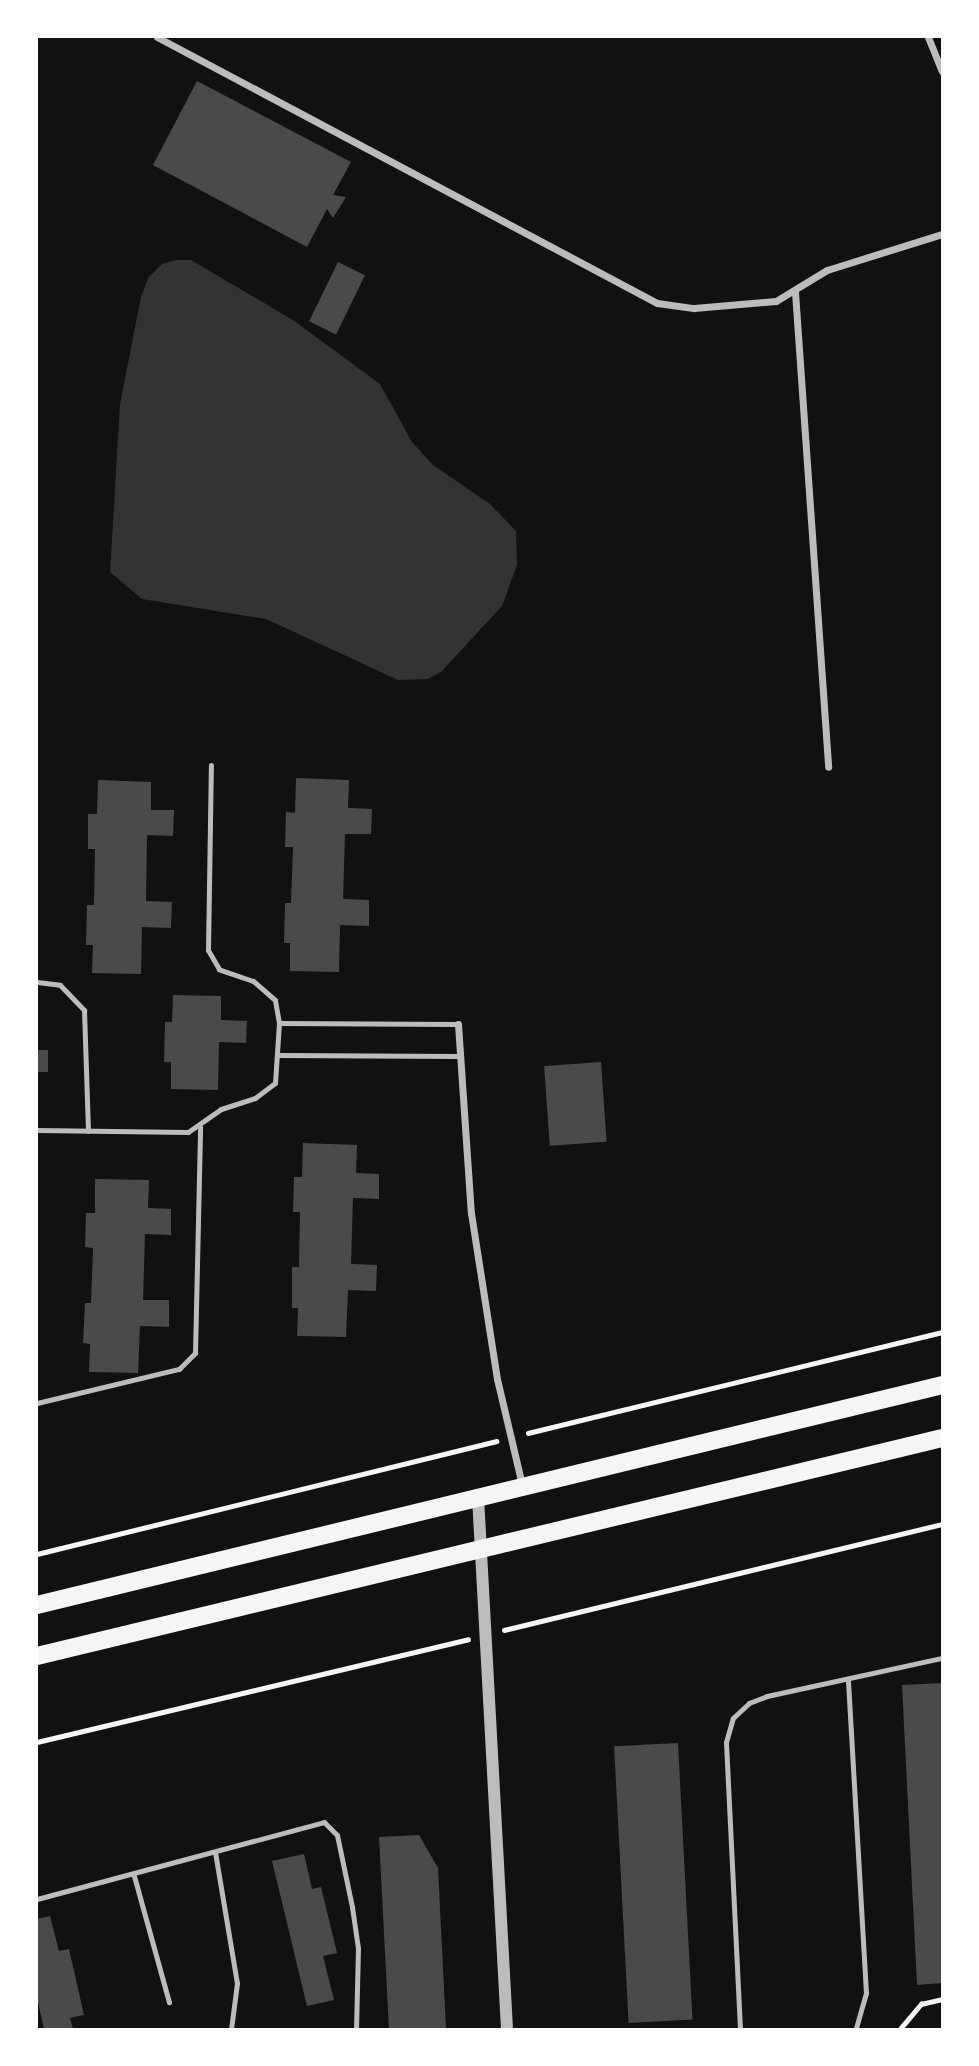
<!DOCTYPE html>
<style>
body{margin:0}
#map{position:relative;width:979px;height:2066px;overflow:hidden;background:#111;font-family:"Space Grotesk",sans-serif}
div>[style]{position:absolute}
.water>*{inset:0;background:#333}
.building>*{inset:0;background:#4a4a4a;transform-origin:0 0}
.path>*{height:4.5px;margin:-2.25px;padding:0 2.25px;transform-origin:2.25px;border-radius:2.25px;background:#f5f5f5}
.service>*{height:5px;margin:-2.5px;padding:0 2.5px;transform-origin:2.5px;border-radius:2.5px;background:#bcbcbc}
.minor>*{height:7px;margin:-3.5px;padding:0 3.5px;transform-origin:3.5px;border-radius:3.5px;background:#bcbcbc}
.tertiary>*{height:12px;margin:-6px;padding:0 6px;transform-origin:6px;border-radius:6px;background:#bcbcbc}
.primary>*{height:18px;margin:-9px;padding:0 9px;transform-origin:9px;border-radius:9px;background:#f5f5f5}
span{translate:-50% -50%;white-space:nowrap;text-align:center;line-height:1.15;-webkit-text-stroke:5px #fff;paint-order:stroke}
.frame{position:absolute;inset:0;border:38px solid #fff;pointer-events:none}
</style>
<div id="map">
<div class="water">
<i style="clip-path:polygon(176px 260px,191px 260px,293px 320px,380px 384px,412px 442px,433px 465px,490px 504px,516px 531px,517px 565px,502px 606px,442px 671px,428px 679px,398px 680px,266px 619px,142px 599px,110px 572px,120px 404px,141px 297px,148px 278px,162px 264px)"></i>
</div>
<div class="building">
<i style="clip-path:polygon(197px 81px,351px 162px,333px 195px,346px 197px,333px 218px,327px 209px,307px 247px,153px 165px)"></i>
<i style="left:338px;top:262px;width:30px;height:66px;rotate:26deg"></i>
<i style="clip-path:polygon(296px 778px,349px 780px,348px 808px,372px 809px,371px 834px,345px 834px,343px 899px,369px 900px,369px 926px,340px 925px,339px 972px,290px 971px,290px 943px,284px 943px,285px 903px,291px 903px,293px 847px,285px 847px,286px 812px,295px 813px)"></i>
<i style="clip-path:polygon(98px 780px,151px 782px,151px 810px,174px 810px,173px 836px,147px 835px,146px 901px,172px 902px,171px 928px,142px 927px,141px 974px,92px 973px,93px 945px,86px 945px,87px 905px,94px 905px,95px 849px,88px 849px,88px 814px,97px 814px)"></i>
<i style="clip-path:polygon(173px 995px,221px 996px,221px 1020px,247px 1021px,246px 1043px,219px 1042px,218px 1090px,171px 1089px,171px 1062px,164px 1062px,165px 1022px,172px 1022px)"></i>
<i style="left:37px;top:1050px;width:11px;height:22px"></i>
<i style="left:601px;top:1062px;width:80px;height:57px;rotate:86deg"></i>
<i style="clip-path:polygon(303px 1143px,357px 1145px,356px 1173px,379px 1174px,379px 1199px,353px 1198px,351px 1264px,377px 1265px,376px 1291px,348px 1290px,346px 1337px,297px 1336px,298px 1308px,292px 1308px,292px 1267px,299px 1267px,300px 1212px,293px 1212px,294px 1177px,302px 1177px)"></i>
<i style="clip-path:polygon(95px 1179px,149px 1180px,148px 1208px,171px 1209px,171px 1235px,145px 1234px,143px 1300px,169px 1300px,169px 1327px,140px 1326px,138px 1373px,89px 1372px,90px 1344px,83px 1343px,85px 1303px,91px 1303px,93px 1248px,85px 1247px,86px 1213px,95px 1213px)"></i>
<i style="clip-path:polygon(942px 1683px,942px 1983px,917px 1985px,902px 1685px)"></i>
<i style="left:678px;top:1743px;width:277px;height:64px;rotate:87deg"></i>
<i style="clip-path:polygon(419px 1835px,438px 1868px,446px 2029px,389px 2029px,379px 1837px)"></i>
<i style="clip-path:polygon(304px 1854px,312px 1889px,321px 1887px,337px 1953px,323px 1956px,334px 2000px,307px 2006px,272px 1861px)"></i>
<i style="clip-path:polygon(50px 1916px,59px 1951px,69px 1949px,84px 2015px,70px 2018px,73px 2029px,44px 2029px,37px 1998px,37px 1919px)"></i>
</div>
<div class="path">
<i style="left:528px;top:1433px;width:426px;rotate:-13.7deg"></i>
<i style="left:37px;top:1554px;width:473px;rotate:-13.8deg"></i>
<i style="left:504px;top:1630px;width:451px;rotate:-13.6deg"></i>
<i style="left:37px;top:1742px;width:443px;rotate:-13.4deg"></i>
<i style="left:900px;top:2029px;width:33px;rotate:-50deg"></i>
<i style="left:921px;top:2004px;width:22px;rotate:-13deg"></i>
</div>
<div class="service">
<i style="left:37px;top:982px;width:23px;rotate:7deg"></i>
<i style="left:60px;top:985px;width:35px;rotate:46deg"></i>
<i style="left:84px;top:1010px;width:121px;rotate:88.1deg"></i>
<i style="left:279px;top:1023px;width:179px;rotate:0.3deg"></i>
<i style="left:278px;top:1055px;width:181px;rotate:0.3deg"></i>
<i style="left:37px;top:1130px;width:151px;rotate:0.8deg"></i>
<i style="left:188px;top:1132px;width:40px;rotate:-34.9deg"></i>
<i style="left:221px;top:1109px;width:36px;rotate:-18deg"></i>
<i style="left:255px;top:1098px;width:25px;rotate:-37deg"></i>
<i style="left:275px;top:1083px;width:60px;rotate:-86.2deg"></i>
<i style="left:279px;top:1023px;width:23px;rotate:-100deg"></i>
<i style="left:275px;top:1000px;width:29px;rotate:-139deg"></i>
<i style="left:253px;top:981px;width:36px;rotate:-161deg"></i>
<i style="left:219px;top:969px;width:22px;rotate:-120deg"></i>
<i style="left:208px;top:950px;width:185px;rotate:-89.1deg"></i>
<i style="left:37px;top:1403px;width:146px;rotate:-13.5deg"></i>
<i style="left:179px;top:1369px;width:23px;rotate:-45deg"></i>
<i style="left:195px;top:1353px;width:226px;rotate:-88.7deg"></i>
<i style="left:848px;top:1681px;width:313px;rotate:86.7deg"></i>
<i style="left:866px;top:1993px;width:37px;rotate:106deg"></i>
<i style="left:215px;top:1852px;width:133px;rotate:80.5deg"></i>
<i style="left:237px;top:1983px;width:46px;rotate:97.4deg"></i>
<i style="left:134px;top:1876px;width:131px;rotate:74.5deg"></i>
<i style="left:37px;top:1899px;width:297px;rotate:-15deg"></i>
<i style="left:324px;top:1822px;width:18px;rotate:45deg"></i>
<i style="left:337px;top:1835px;width:74px;rotate:78.2deg"></i>
<i style="left:352px;top:1907px;width:41px;rotate:81.7deg"></i>
<i style="left:358px;top:1948px;width:81px;rotate:91.4deg"></i>
<i style="left:740px;top:2029px;width:287px;rotate:-92.8deg"></i>
<i style="left:726px;top:1742px;width:25px;rotate:-74deg"></i>
<i style="left:733px;top:1718px;width:22px;rotate:-43deg"></i>
<i style="left:749px;top:1703px;width:19px;rotate:-21deg"></i>
<i style="left:767px;top:1696px;width:179px;rotate:-12.3deg"></i>
</div>
<div class="minor">
<i style="left:157px;top:37px;width:566px;rotate:28.01deg"></i>
<i style="left:657px;top:303px;width:37px;rotate:8deg"></i>
<i style="left:694px;top:308px;width:82px;rotate:-4.9deg"></i>
<i style="left:776px;top:301px;width:60px;rotate:-31.3deg"></i>
<i style="left:827px;top:270px;width:121px;rotate:-17.4deg"></i>
<i style="left:928px;top:37px;width:37px;rotate:68deg"></i>
<i style="left:795px;top:292px;width:476px;rotate:86deg"></i>
<i style="left:458px;top:1024px;width:189px;rotate:86.1deg"></i>
<i style="left:471px;top:1213px;width:168px;rotate:81.1deg"></i>
<i style="left:497px;top:1379px;width:109px;rotate:76.7deg"></i>
</div>
<div class="tertiary">
<i style="left:478px;top:1497px;width:533px;rotate:86.88deg"></i>
</div>
<div class="primary">
<i style="left:37px;top:1605px;width:931px;rotate:-13.66deg"></i>
<i style="left:37px;top:1656px;width:931px;rotate:-13.54deg"></i>
</div>
<div class="frame"></div>
</div>
